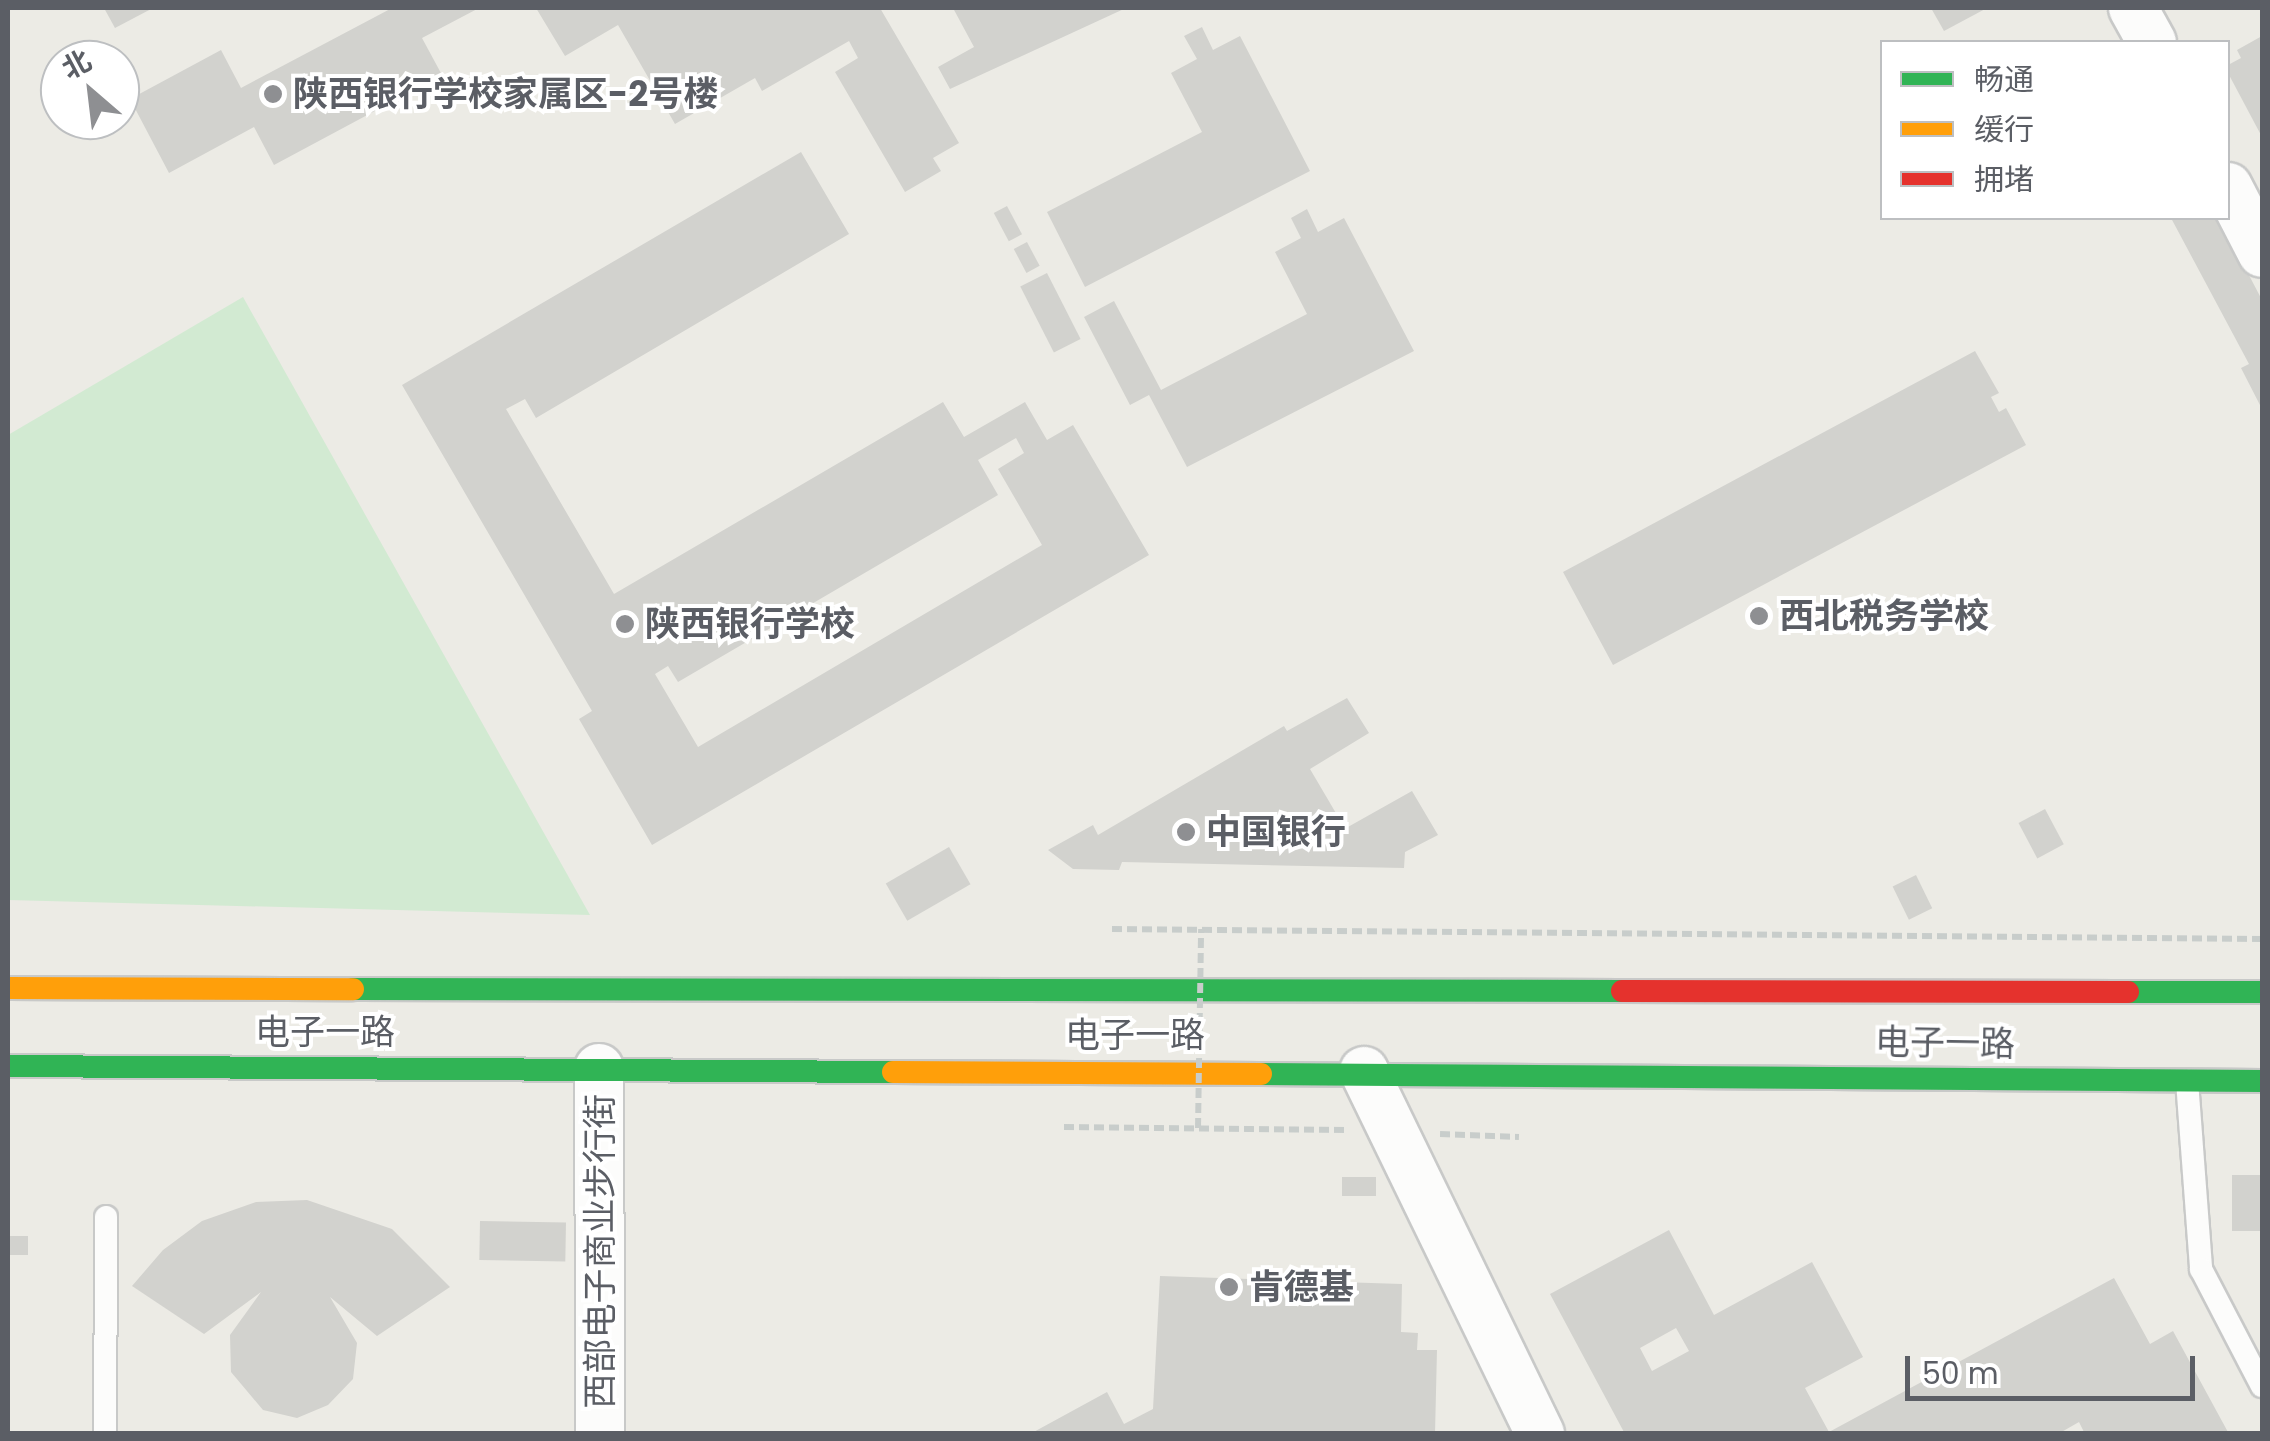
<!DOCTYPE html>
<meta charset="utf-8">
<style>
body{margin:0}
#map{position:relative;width:2270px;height:1441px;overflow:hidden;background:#ecebe5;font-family:Poppins,"Noto Sans SC",sans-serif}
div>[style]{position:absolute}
.green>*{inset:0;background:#d2ead2}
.building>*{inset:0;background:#d2d2ce;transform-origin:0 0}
.path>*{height:6px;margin-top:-3px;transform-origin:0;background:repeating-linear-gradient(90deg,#c8cdcb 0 10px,transparent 0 15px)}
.roads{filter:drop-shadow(2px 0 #c8c9c8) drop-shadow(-2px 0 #c8c9c8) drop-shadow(0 2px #c8c9c8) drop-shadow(0 -2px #c8c9c8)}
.lane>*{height:22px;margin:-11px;padding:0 11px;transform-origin:11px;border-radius:11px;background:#fcfcfb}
.street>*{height:48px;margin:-24px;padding:0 24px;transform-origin:24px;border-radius:24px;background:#fcfcfb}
.fast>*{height:22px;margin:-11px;padding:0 11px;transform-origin:11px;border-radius:11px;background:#30b455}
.slow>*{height:22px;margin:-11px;padding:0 11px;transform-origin:11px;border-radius:11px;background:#ff9f0a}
.jam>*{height:22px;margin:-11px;padding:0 11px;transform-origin:11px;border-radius:11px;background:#e5322d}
.path-bridge>*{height:6px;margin-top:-3px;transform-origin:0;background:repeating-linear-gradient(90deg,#c8cdcb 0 10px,transparent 0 15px)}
.dots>*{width:28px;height:28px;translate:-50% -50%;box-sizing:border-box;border:5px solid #fff;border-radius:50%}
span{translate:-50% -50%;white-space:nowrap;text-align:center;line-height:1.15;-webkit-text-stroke:8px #fff;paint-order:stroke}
.poi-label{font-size:35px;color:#5b5e65;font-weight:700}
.left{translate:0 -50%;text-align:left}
.street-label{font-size:35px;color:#5b5e65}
.frame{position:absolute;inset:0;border:10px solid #5b5e65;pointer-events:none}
.legend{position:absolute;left:1880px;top:40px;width:350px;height:180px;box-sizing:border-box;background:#fff;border:2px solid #bdbfc1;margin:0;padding:12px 18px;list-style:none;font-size:30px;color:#5b5e65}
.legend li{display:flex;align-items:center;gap:20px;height:50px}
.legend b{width:50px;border:2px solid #bdbfc1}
.north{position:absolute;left:40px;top:40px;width:100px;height:100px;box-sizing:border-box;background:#fff;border:2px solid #bdbfc1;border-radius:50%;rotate:332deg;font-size:28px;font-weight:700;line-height:40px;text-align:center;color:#5b5e65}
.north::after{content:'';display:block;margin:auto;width:35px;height:45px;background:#8e8f92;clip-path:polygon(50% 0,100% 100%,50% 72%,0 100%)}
.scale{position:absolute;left:1905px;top:1356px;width:290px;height:45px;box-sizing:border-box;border:5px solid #5b5e65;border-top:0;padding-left:12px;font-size:30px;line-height:35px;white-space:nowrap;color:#5b5e65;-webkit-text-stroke:8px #fff;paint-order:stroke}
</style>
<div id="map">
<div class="green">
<i style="clip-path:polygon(243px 297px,590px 915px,8px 900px,8px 435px)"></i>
</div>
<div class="building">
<i style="clip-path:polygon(104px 8px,153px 8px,115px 28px)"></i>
<i style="clip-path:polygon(392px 8px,479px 8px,422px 38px,442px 75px,274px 165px,254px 127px,169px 173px,130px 99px,221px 50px,241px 88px)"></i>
<i style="clip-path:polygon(536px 8px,880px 8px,959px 143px,933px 158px,941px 171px,905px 192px,835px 72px,858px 58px,849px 41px,762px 91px,755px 78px,675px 124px,618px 25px,565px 56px)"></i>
<i style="clip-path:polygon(953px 8px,1126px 8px,950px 89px,938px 67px,974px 47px)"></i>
<i style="clip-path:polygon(1931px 8px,1987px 8px,1944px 31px)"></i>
<i style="clip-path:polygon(1202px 27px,1213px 50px,1240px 36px,1310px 171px,1085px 287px,1047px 212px,1202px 132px,1171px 73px,1197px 59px,1184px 36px)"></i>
<i style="clip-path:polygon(2262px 36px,2262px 137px,2228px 73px,2228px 65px,2241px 58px,2237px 50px)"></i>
<i style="clip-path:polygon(evenodd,801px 152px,849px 234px,536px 418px,525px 399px,506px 409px,614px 594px,943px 402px,964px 437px,1025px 402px,1047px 440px,1073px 425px,1149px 555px,652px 845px,579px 719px,592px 711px,402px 385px,801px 152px,1016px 438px,1024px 453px,998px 469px,1042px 545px,698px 747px,655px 674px,668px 666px,678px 682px,998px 495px,978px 460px,1016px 438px)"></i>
<i style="left:1007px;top:206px;width:32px;height:15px;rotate:62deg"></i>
<i style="clip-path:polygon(1307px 209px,1318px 232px,1344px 218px,1414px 351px,1187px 467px,1149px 395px,1130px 405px,1084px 317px,1114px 301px,1161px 390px,1307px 314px,1275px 252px,1301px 238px,1291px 218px)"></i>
<i style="clip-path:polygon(2171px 218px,2219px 218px,2262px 300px,2262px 409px,2241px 368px,2249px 364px)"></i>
<i style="left:1027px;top:242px;width:27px;height:15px;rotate:62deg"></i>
<i style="left:1047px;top:273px;width:74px;height:30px;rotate:63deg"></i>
<i style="clip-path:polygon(1975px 351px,1999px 393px,1991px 397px,1999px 412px,2006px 408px,2026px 445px,1613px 665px,1563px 572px)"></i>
<i style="clip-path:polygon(1347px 698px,1369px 733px,1310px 769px,1340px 820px,1339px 832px,1412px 791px,1438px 835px,1405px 852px,1404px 868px,1122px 862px,1119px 870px,1073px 869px,1048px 850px,1093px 825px,1098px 835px,1284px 726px,1287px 731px)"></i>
<i style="left:2045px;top:809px;width:40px;height:30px;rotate:62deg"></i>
<i style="left:949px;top:847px;width:43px;height:73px;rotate:60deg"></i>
<i style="left:1916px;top:875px;width:37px;height:26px;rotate:64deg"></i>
<i style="left:2232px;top:1175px;width:30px;height:56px"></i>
<i style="left:1342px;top:1177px;width:34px;height:19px"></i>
<i style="clip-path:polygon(307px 1200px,392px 1229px,450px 1287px,377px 1336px,330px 1297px,357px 1343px,353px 1379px,328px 1405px,297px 1418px,263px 1410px,231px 1372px,230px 1335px,261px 1292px,204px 1334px,132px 1286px,163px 1250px,202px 1221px,256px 1202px)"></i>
<i style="left:480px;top:1221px;width:86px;height:39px;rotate:1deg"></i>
<i style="clip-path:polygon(evenodd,1669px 1230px,1714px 1315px,1812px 1262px,1863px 1357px,1805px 1388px,1829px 1432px,2114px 1278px,2150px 1344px,2173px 1331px,2229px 1434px,2085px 1434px,2079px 1422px,2058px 1434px,1625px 1434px,1550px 1294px,1669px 1230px,1676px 1328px,1689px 1351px,1652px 1371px,1640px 1348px,1676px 1328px)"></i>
<i style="left:8px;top:1236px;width:20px;height:19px"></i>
<i style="clip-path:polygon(1160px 1276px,1402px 1284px,1401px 1332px,1418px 1333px,1417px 1350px,1437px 1350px,1435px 1434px,1030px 1434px,1107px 1392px,1124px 1424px,1153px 1409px)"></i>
</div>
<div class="path">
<i style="left:1112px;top:929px;width:1150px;rotate:0.5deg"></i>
<i style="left:1064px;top:1127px;width:284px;rotate:0.6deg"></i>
<i style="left:1440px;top:1134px;width:79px;rotate:2.2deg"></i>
</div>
<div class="roads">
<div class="lane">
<i style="left:2187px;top:1081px;width:189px;rotate:85.7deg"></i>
<i style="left:2201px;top:1269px;width:132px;rotate:62.5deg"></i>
<i style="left:105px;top:1434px;width:217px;rotate:-89.7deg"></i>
</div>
<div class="street">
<i style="left:2133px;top:8px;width:39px;rotate:61deg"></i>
<i style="left:2228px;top:187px;width:74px;rotate:62.7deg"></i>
<i style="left:599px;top:1068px;width:366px;rotate:89.8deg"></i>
<i style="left:1364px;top:1071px;width:403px;rotate:64.1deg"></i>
</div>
<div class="fast">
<i style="left:353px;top:989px;width:1269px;rotate:0.09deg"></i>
<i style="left:2128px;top:992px;width:134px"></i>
<i style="left:8px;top:1066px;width:885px;rotate:0.39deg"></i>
<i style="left:1261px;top:1074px;width:1001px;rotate:0.4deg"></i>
</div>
<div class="slow">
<i style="left:8px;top:988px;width:345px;rotate:0.2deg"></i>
<i style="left:893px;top:1072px;width:368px;rotate:0.3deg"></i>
</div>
<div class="jam">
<i style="left:1622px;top:991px;width:506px;rotate:0.11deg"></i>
</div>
</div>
<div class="path-bridge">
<i style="left:1198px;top:1128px;width:199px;rotate:-89.1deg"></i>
</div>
<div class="dots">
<i style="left:273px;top:94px;background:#8e8f92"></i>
<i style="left:1759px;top:616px;background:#8e8f92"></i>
<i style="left:625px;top:624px;background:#8e8f92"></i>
<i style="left:1186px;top:832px;background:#8e8f92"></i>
<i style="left:1229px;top:1287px;background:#8e8f92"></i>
</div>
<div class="poi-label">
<span class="left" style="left:293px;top:94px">陕西银行学校家属区-2号楼</span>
<span class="left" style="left:1779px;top:616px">西北税务学校</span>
<span class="left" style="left:645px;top:624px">陕西银行学校</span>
<span class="left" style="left:1206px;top:832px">中国银行</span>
<span class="left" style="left:1249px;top:1287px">肯德基</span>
</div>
<div class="street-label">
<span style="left:325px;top:1032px">电子一路</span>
<span style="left:1135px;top:1035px">电子一路</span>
<span style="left:1945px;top:1043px;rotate:1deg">电子一路</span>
<span style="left:600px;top:1251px;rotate:-90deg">西部电子商业步行街</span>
</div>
<div class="frame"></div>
<ul class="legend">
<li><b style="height:12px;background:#30b455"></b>畅通</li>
<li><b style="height:12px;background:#ff9f0a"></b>缓行</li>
<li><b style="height:12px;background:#e5322d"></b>拥堵</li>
</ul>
<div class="north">北</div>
<div class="scale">50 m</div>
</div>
